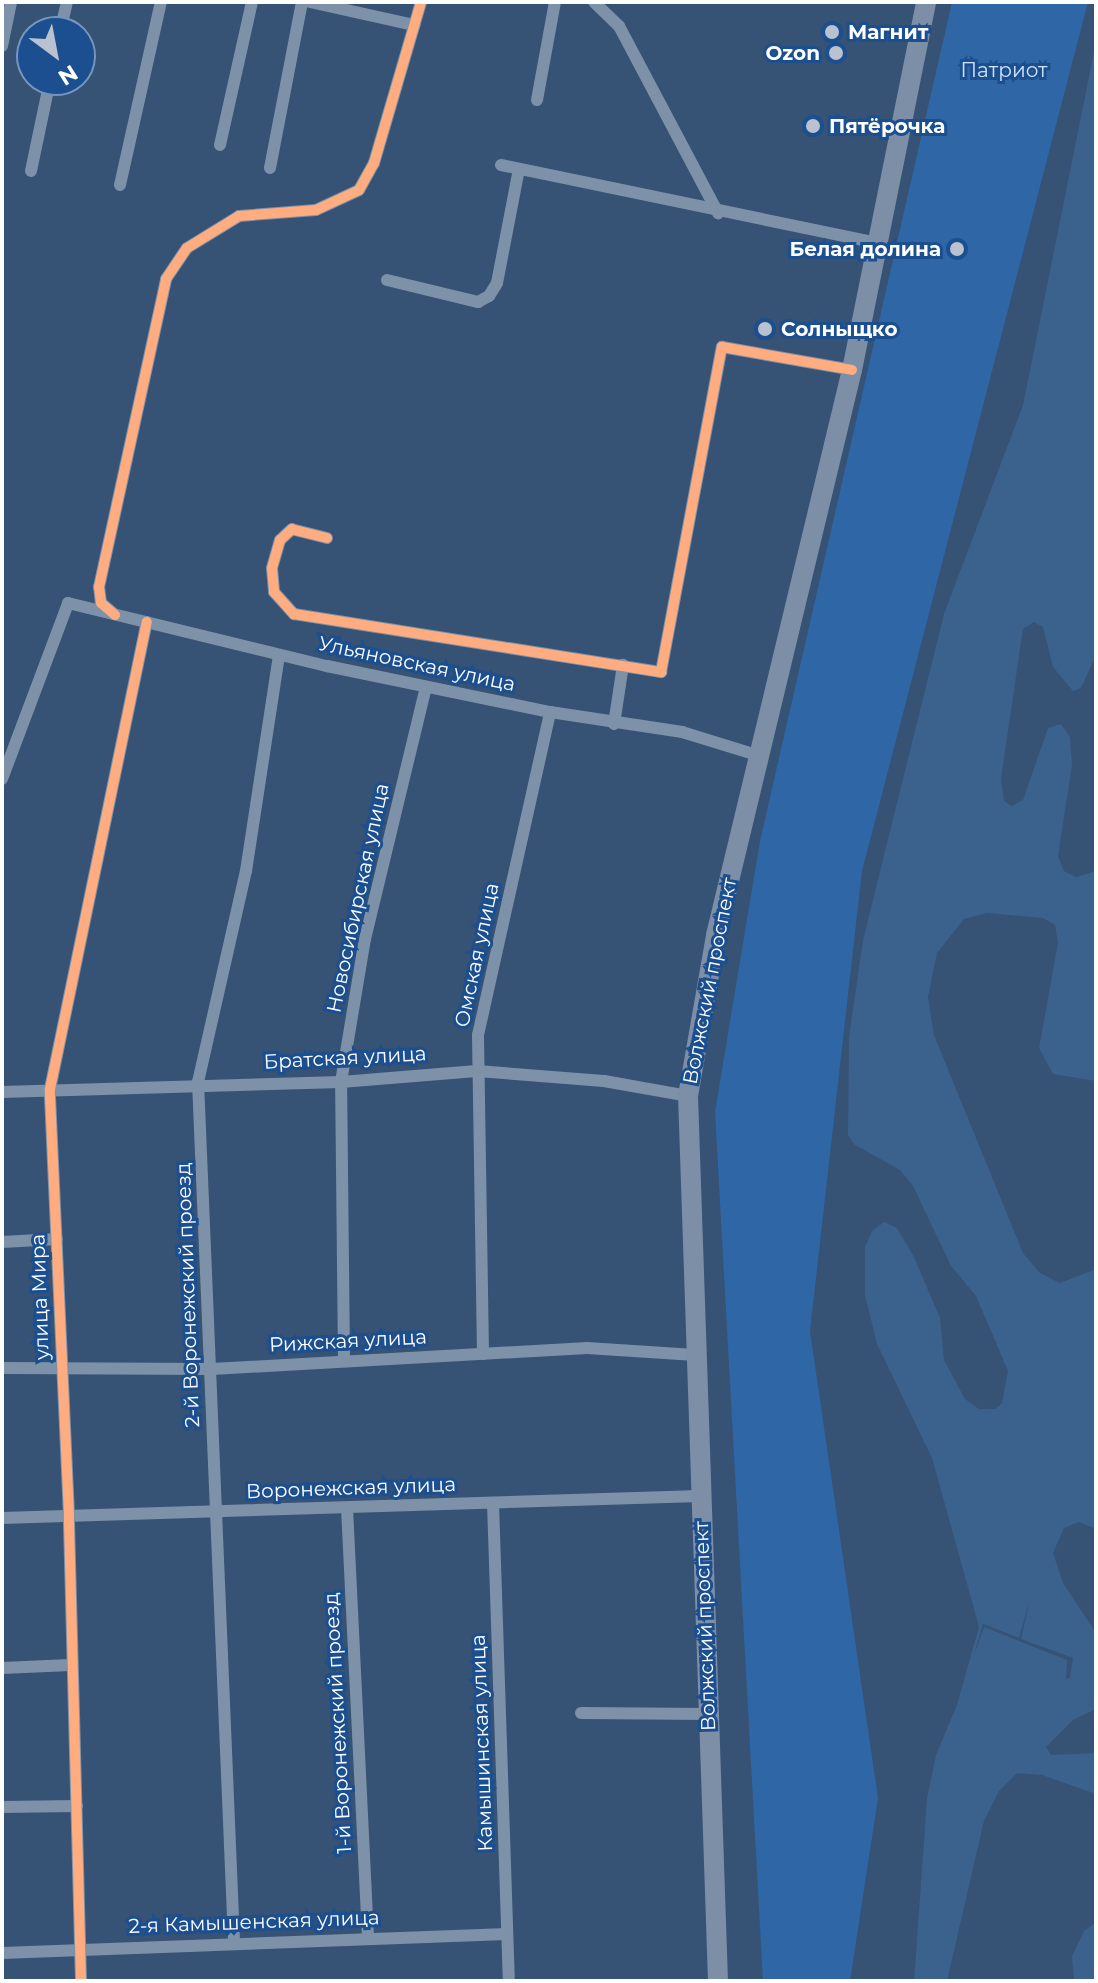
<!DOCTYPE html>
<meta charset="utf-8">
<style>
body{margin:0}
#map{position:relative;width:1098px;height:1983px;overflow:hidden;background:#365274;font-family:Montserrat,sans-serif}
div>[style]{position:absolute}
.green>*{inset:0;background:#2f66a5}
.water>*{inset:0;background:#3b618d}
.pier>*{inset:0;background:#365274}
.street>*{height:12px;margin:-6px;padding:0 6px;transform-origin:6px;border-radius:6px;background:#7d92a8}
.primary>*{height:20px;margin:-10px;padding:0 10px;transform-origin:10px;border-radius:10px;background:#7d8ea7}
.cycleway>*{height:10px;margin:-5px;padding:0 5px;transform-origin:5px;border-radius:5px;background:#ffac80}
.dots>*{width:22px;height:22px;translate:-50% -50%;box-sizing:border-box;border:4px solid #1b4f8f;border-radius:50%}
span{translate:-50% -50%;white-space:nowrap;text-align:center;line-height:1.15;-webkit-text-stroke:6px #1b4f8f;paint-order:stroke}
.poi-label{font-size:20px;color:#fff;font-weight:700}
.left{translate:0 -50%;text-align:left}
.right{translate:-100% -50%;text-align:right}
.park-label{font-size:20px;color:#cfe3fa}
.street-label{font-size:20px;color:#fff}
.frame{position:absolute;inset:0;border:4px solid #fff;pointer-events:none}
.north{position:absolute;left:16px;top:16px;width:80px;height:80px;box-sizing:border-box;background:#1b4f8f;border:2px solid #7695bc;border-radius:50%;rotate:148deg;font-size:22px;font-weight:700;line-height:32px;text-align:center;color:#fff}
.north::after{content:'';display:block;margin:auto;width:28px;height:36px;background:#b9c2ce;clip-path:polygon(50% 0,100% 100%,50% 72%,0 100%)}
</style>
<div id="map">
<div class="green">
<i style="clip-path:polygon(952px 2px,1088px 2px,862px 871px,810px 1331px,878px 1798px,850px 1981px,763px 1981px,715px 1112px,760px 841px)"></i>
</div>
<div class="water">
<i style="clip-path:polygon(1096px 42px,1096px 655px,1081px 688px,1073px 691px,1053px 667px,1043px 627px,1034px 622px,1023px 629px,1001px 779px,1004px 801px,1012px 806px,1023px 800px,1048px 728px,1061px 724px,1070px 737px,1072px 765px,1058px 856px,1064px 871px,1076px 877px,1096px 871px,1096px 1081px,1053px 1074px,1039px 1048px,1058px 943px,1055px 925px,1043px 918px,987px 913px,964px 919px,937px 953px,928px 997px,934px 1035px,1023px 1253px,1040px 1273px,1060px 1283px,1096px 1269px,1096px 1529px,1079px 1522px,1064px 1528px,1053px 1553px,1063px 1583px,1096px 1633px,1096px 1709px,1073px 1720px,1046px 1747px,1051px 1755px,1096px 1753px,1096px 1794px,1042px 1775px,1017px 1773px,999px 1791px,984px 1821px,947px 1981px,914px 1981px,927px 1798px,936px 1755px,957px 1705px,979px 1627px,932px 1458px,877px 1344px,865px 1295px,865px 1247px,872px 1231px,884px 1222px,897px 1228px,914px 1257px,940px 1318px,944px 1360px,965px 1399px,979px 1409px,995px 1409px,1002px 1403px,1008px 1371px,976px 1296px,951px 1266px,913px 1186px,900px 1170px,855px 1145px,848px 1135px,849px 1037px,863px 940px,944px 614px,1023px 405px)"></i>
<i style="clip-path:polygon(1096px 1922px,1096px 1981px,1074px 1981px,1072px 1956px,1084px 1931px)"></i>
</div>
<div class="pier">
<i style="clip-path:polygon(1030px 1599px,1021px 1639px,1073px 1658px,1070px 1678px,1066px 1679px,1067px 1660px,984px 1627px,973px 1658px,983px 1624px,1019px 1638px)"></i>
</div>
<div class="street">
<i style="left:310px;top:2px;width:107px;rotate:12.5deg"></i>
<i style="left:594px;top:2px;width:35px;rotate:44deg"></i>
<i style="left:619px;top:26px;width:212px;rotate:62.1deg"></i>
<i style="left:60px;top:32px;width:31px;rotate:-77deg"></i>
<i style="left:2px;top:46px;width:45px;rotate:-78.4deg"></i>
<i style="left:537px;top:100px;width:100px;rotate:-79.6deg"></i>
<i style="left:220px;top:145px;width:147px;rotate:-77.4deg"></i>
<i style="left:501px;top:165px;width:384px;rotate:11.7deg"></i>
<i style="left:270px;top:168px;width:169px;rotate:-79.1deg"></i>
<i style="left:31px;top:171px;width:93px;rotate:-78.2deg"></i>
<i style="left:120px;top:185px;width:188px;rotate:-77.4deg"></i>
<i style="left:387px;top:280px;width:94px;rotate:13.6deg"></i>
<i style="left:478px;top:302px;width:13px;rotate:-29deg"></i>
<i style="left:489px;top:296px;width:15px;rotate:-58deg"></i>
<i style="left:497px;top:283px;width:116px;rotate:-79.1deg"></i>
<i style="left:327px;top:538px;width:36px;rotate:-166deg"></i>
<i style="left:292px;top:529px;width:16px;rotate:137deg"></i>
<i style="left:280px;top:540px;width:29px;rotate:106deg"></i>
<i style="left:272px;top:568px;width:24px;rotate:85deg"></i>
<i style="left:274px;top:592px;width:30px;rotate:48deg"></i>
<i style="left:294px;top:614px;width:372px;rotate:9deg"></i>
<i style="left:661px;top:672px;width:331px;rotate:-79.4deg"></i>
<i style="left:722px;top:347px;width:132px;rotate:10deg"></i>
<i style="left:113px;top:613px;width:16px;rotate:-140deg"></i>
<i style="left:101px;top:603px;width:16px;rotate:-97deg"></i>
<i style="left:99px;top:587px;width:315px;rotate:-77.7deg"></i>
<i style="left:166px;top:279px;width:37px;rotate:-56deg"></i>
<i style="left:187px;top:248px;width:61px;rotate:-31.6deg"></i>
<i style="left:239px;top:216px;width:77px;rotate:-4.5deg"></i>
<i style="left:316px;top:210px;width:47px;rotate:-24.9deg"></i>
<i style="left:359px;top:190px;width:31px;rotate:-61deg"></i>
<i style="left:374px;top:163px;width:168px;rotate:-73.7deg"></i>
<i style="left:614px;top:724px;width:60px;rotate:-81.3deg"></i>
<i style="left:2px;top:779px;width:188px;rotate:-69.4deg"></i>
<i style="left:68px;top:603px;width:267px;rotate:13.7deg"></i>
<i style="left:327px;top:666px;width:228px;rotate:11.7deg"></i>
<i style="left:550px;top:712px;width:134px;rotate:8.6deg"></i>
<i style="left:682px;top:732px;width:82px;rotate:17.1deg"></i>
<i style="left:2px;top:1092px;width:339px;rotate:-1.7deg"></i>
<i style="left:341px;top:1082px;width:136px;rotate:-4.6deg"></i>
<i style="left:477px;top:1071px;width:127px;rotate:4.5deg"></i>
<i style="left:604px;top:1081px;width:85px;rotate:10.1deg"></i>
<i style="left:2px;top:1242px;width:55px;rotate:-3.1deg"></i>
<i style="left:483px;top:1354px;width:319px;rotate:-90.9deg"></i>
<i style="left:478px;top:1035px;width:331px;rotate:-77.4deg"></i>
<i style="left:344px;top:1360px;width:278px;rotate:-90.6deg"></i>
<i style="left:341px;top:1082px;width:145px;rotate:-80.5deg"></i>
<i style="left:365px;top:939px;width:259px;rotate:-76.4deg"></i>
<i style="left:2px;top:1368px;width:210px;rotate:0.3deg"></i>
<i style="left:212px;top:1369px;width:376px;rotate:-3.2deg"></i>
<i style="left:587px;top:1348px;width:108px;rotate:3.7deg"></i>
<i style="left:493px;top:1503px;width:478px;rotate:88.1deg"></i>
<i style="left:347px;top:1508px;width:430px;rotate:87.2deg"></i>
<i style="left:2px;top:1518px;width:698px;rotate:-1.81deg"></i>
<i style="left:2px;top:1668px;width:68px;rotate:-2.5deg"></i>
<i style="left:581px;top:1713px;width:127px;rotate:0.5deg"></i>
<i style="left:2px;top:1807px;width:75px;rotate:-0.8deg"></i>
<i style="left:234px;top:1941px;width:860px;rotate:-92.4deg"></i>
<i style="left:198px;top:1082px;width:216px;rotate:-77.2deg"></i>
<i style="left:246px;top:871px;width:218px;rotate:-81.3deg"></i>
<i style="left:2px;top:1953px;width:505px;rotate:-2.15deg"></i>
<i style="left:81px;top:1981px;width:466px;rotate:-91.5deg"></i>
<i style="left:69px;top:1515px;width:426px;rotate:-92.6deg"></i>
<i style="left:50px;top:1089px;width:477px;rotate:-78.3deg"></i>
</div>
<div class="primary">
<i style="left:718px;top:1981px;width:886px;rotate:-91.94deg"></i>
<i style="left:688px;top:1096px;width:163px;rotate:-80.1deg"></i>
<i style="left:716px;top:935px;width:581px;rotate:-76.47deg"></i>
<i style="left:852px;top:370px;width:375px;rotate:-78.6deg"></i>
</div>
<div class="cycleway">
<i style="left:327px;top:538px;width:36px;rotate:-166deg"></i>
<i style="left:292px;top:529px;width:16px;rotate:137deg"></i>
<i style="left:280px;top:540px;width:29px;rotate:106deg"></i>
<i style="left:272px;top:568px;width:24px;rotate:85deg"></i>
<i style="left:274px;top:592px;width:30px;rotate:48deg"></i>
<i style="left:294px;top:614px;width:372px;rotate:9deg"></i>
<i style="left:661px;top:672px;width:331px;rotate:-79.4deg"></i>
<i style="left:722px;top:347px;width:132px;rotate:10deg"></i>
<i style="left:115px;top:615px;width:18px;rotate:-139deg"></i>
<i style="left:101px;top:603px;width:16px;rotate:-97deg"></i>
<i style="left:99px;top:587px;width:315px;rotate:-77.7deg"></i>
<i style="left:166px;top:279px;width:37px;rotate:-56deg"></i>
<i style="left:187px;top:248px;width:61px;rotate:-31.6deg"></i>
<i style="left:239px;top:216px;width:77px;rotate:-4.5deg"></i>
<i style="left:316px;top:210px;width:47px;rotate:-24.9deg"></i>
<i style="left:359px;top:190px;width:31px;rotate:-61deg"></i>
<i style="left:374px;top:163px;width:168px;rotate:-73.7deg"></i>
<i style="left:81px;top:1981px;width:466px;rotate:-91.5deg"></i>
<i style="left:69px;top:1515px;width:426px;rotate:-92.6deg"></i>
<i style="left:50px;top:1089px;width:477px;rotate:-78.3deg"></i>
</div>
<div class="dots">
<i style="left:832px;top:32px;background:#b9c2ce"></i>
<i style="left:836px;top:53px;background:#b9c2ce"></i>
<i style="left:813px;top:126px;background:#b9c2ce"></i>
<i style="left:957px;top:249px;background:#b9c2ce"></i>
<i style="left:765px;top:329px;background:#b9c2ce"></i>
</div>
<div class="poi-label">
<span class="left" style="left:848px;top:32px">Магнит</span>
<span class="right" style="left:820px;top:53px">Ozon</span>
<span class="left" style="left:829px;top:126px">Пятёрочка</span>
<span class="right" style="left:941px;top:249px">Белая долина</span>
<span class="left" style="left:781px;top:329px">Солныщко</span>
</div>
<div class="park-label">
<span style="left:1004px;top:70px">Патриот</span>
</div>
<div class="street-label">
<span style="left:417px;top:664px;rotate:12deg">Ульяновская улица</span>
<span style="left:358px;top:898px;rotate:-78deg">Новосибирская улица</span>
<span style="left:477px;top:955px;rotate:-78deg">Омская улица</span>
<span style="left:710px;top:981px;rotate:-79deg">Волжский проспект</span>
<span style="left:345px;top:1058px;rotate:-3deg">Братская улица</span>
<span style="left:188px;top:1295px;rotate:-92deg">2-й Воронежский проезд</span>
<span style="left:40px;top:1297px;rotate:-92deg">улица Мира</span>
<span style="left:348px;top:1341px;rotate:-3deg">Рижская улица</span>
<span style="left:351px;top:1488px;rotate:-2deg">Воронежская улица</span>
<span style="left:705px;top:1626px;rotate:-92deg">Волжский проспект</span>
<span style="left:338px;top:1723px;rotate:-93deg">1-й Воронежский проезд</span>
<span style="left:482px;top:1743px;rotate:-92deg">Камышинская улица</span>
<span style="left:254px;top:1922px;rotate:-2deg">2-я Камышенская улица</span>
</div>
<div class="frame"></div>
<div class="north">N</div>
</div>
